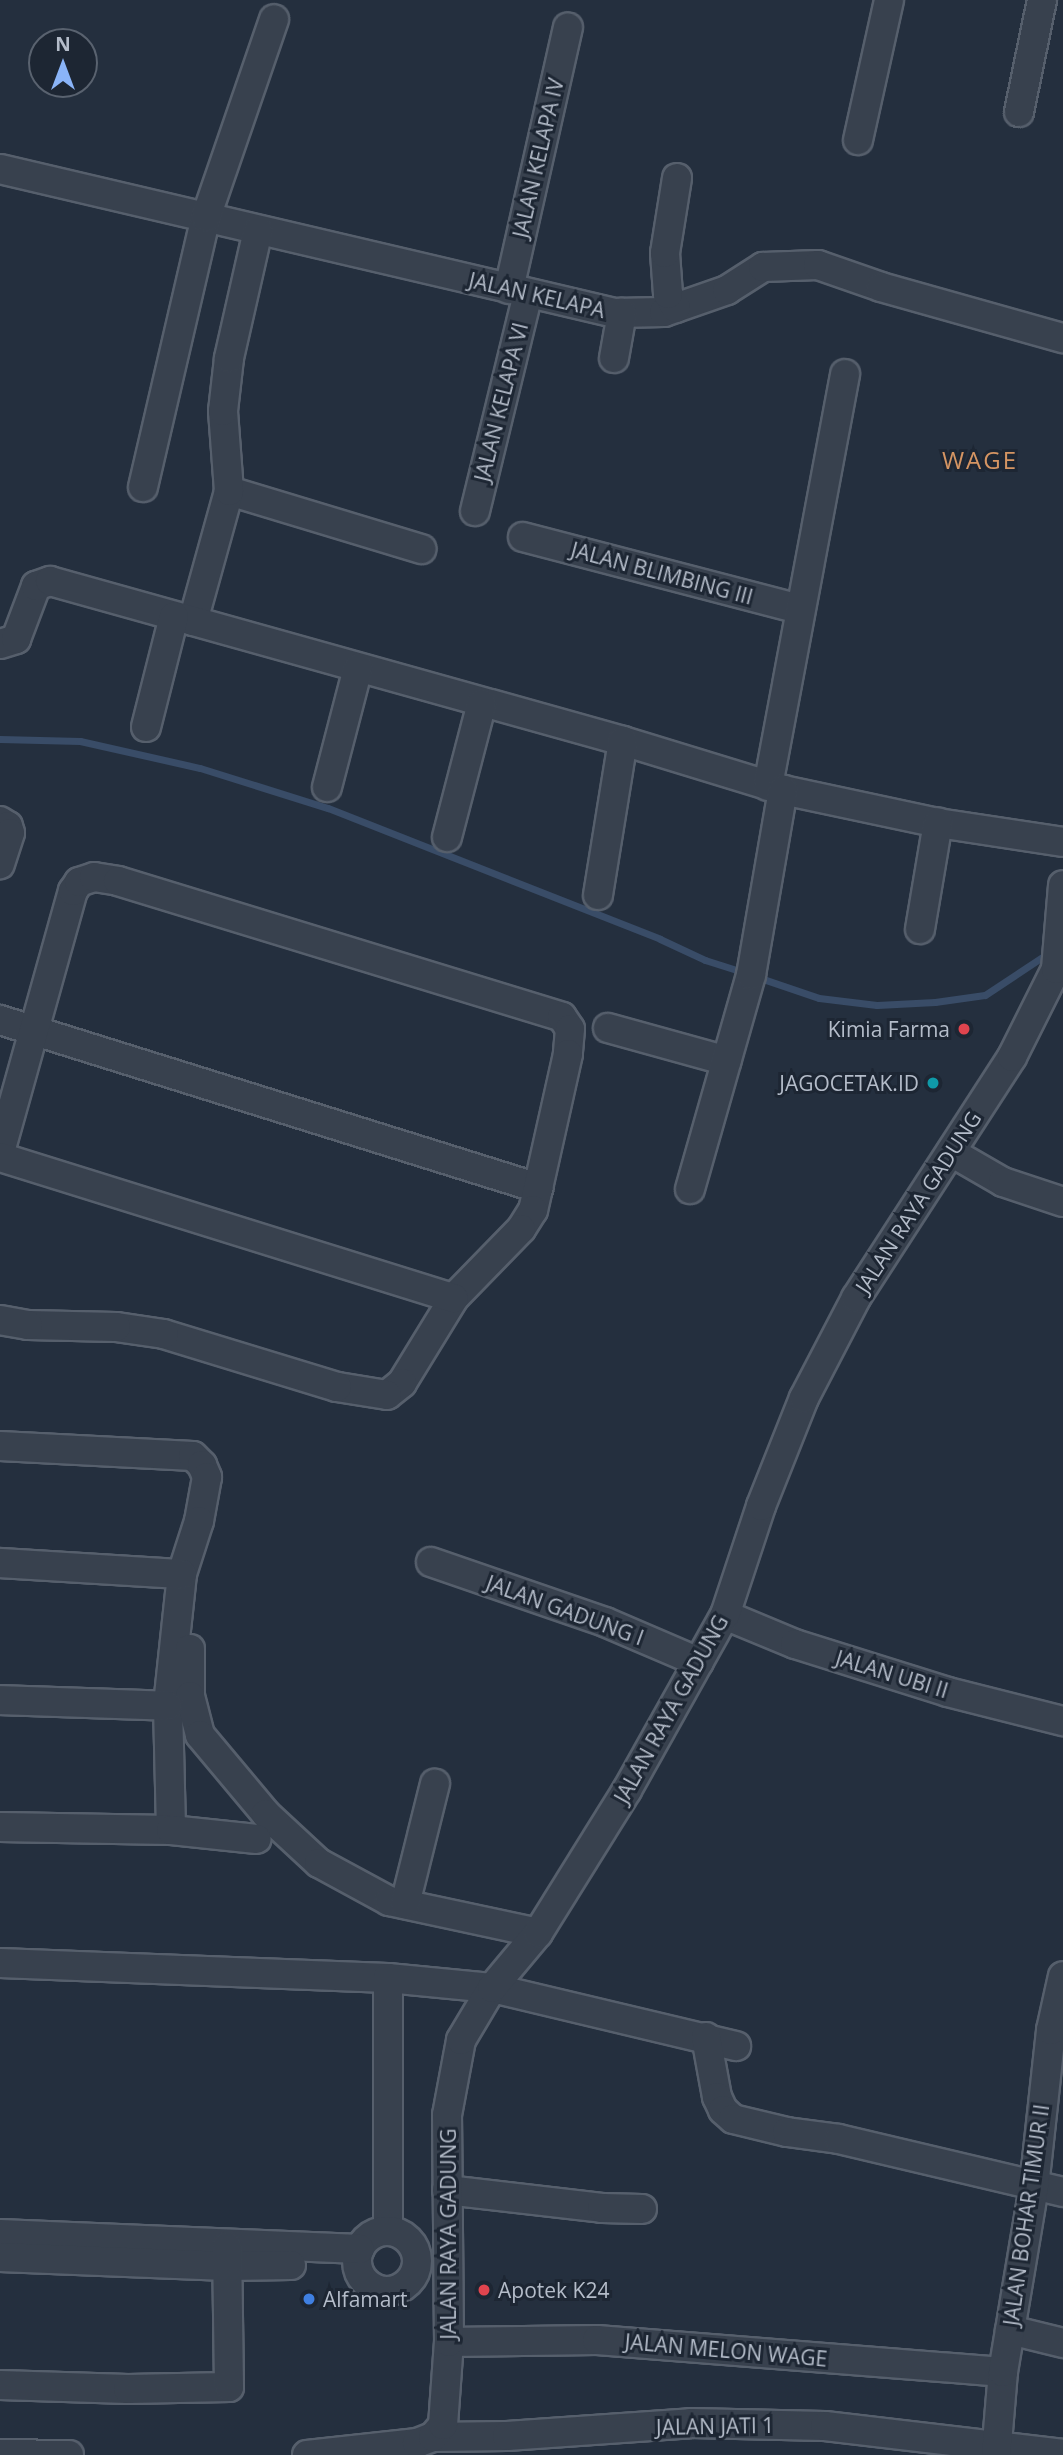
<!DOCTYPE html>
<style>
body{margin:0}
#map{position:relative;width:1063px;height:2455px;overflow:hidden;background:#242f3e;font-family:"Open Sans",sans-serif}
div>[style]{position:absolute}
.stream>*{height:7px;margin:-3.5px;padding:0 3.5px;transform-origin:3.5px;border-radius:3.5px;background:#394c67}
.roads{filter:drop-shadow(2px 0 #565f6c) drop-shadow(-2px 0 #565f6c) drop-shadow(0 2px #565f6c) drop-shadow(0 -2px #565f6c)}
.minor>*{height:28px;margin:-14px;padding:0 14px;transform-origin:14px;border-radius:14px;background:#38414e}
.minor>.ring{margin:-14px;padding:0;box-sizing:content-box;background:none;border:28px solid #38414e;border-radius:50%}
.dots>*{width:19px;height:19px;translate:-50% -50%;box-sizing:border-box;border:4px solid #1d2633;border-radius:50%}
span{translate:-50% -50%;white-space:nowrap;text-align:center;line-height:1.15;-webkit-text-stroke:6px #1d2633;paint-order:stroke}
.street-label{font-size:21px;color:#b4bcc9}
.poi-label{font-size:21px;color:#b4bcc9}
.right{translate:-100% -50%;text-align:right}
.left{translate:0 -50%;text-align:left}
.quarter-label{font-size:24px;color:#d59563;letter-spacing:2px}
.north{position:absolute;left:28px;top:28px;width:70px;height:70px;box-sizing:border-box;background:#1d2633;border:2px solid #59626f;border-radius:50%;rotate:0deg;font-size:19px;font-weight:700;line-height:28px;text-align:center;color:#b4bcc9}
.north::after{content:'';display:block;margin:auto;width:24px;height:32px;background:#8ab4f8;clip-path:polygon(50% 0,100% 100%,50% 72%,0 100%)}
</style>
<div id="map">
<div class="stream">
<i style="left:0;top:739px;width:80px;rotate:1.4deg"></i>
<i style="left:80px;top:741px;width:123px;rotate:12.7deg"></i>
<i style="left:200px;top:768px;width:134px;rotate:17.4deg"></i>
<i style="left:328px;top:808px;width:357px;rotate:21.5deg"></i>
<i style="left:660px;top:939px;width:50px;rotate:25deg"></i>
<i style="left:705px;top:960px;width:43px;rotate:17.6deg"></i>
<i style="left:757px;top:977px;width:65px;rotate:18.7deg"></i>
<i style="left:819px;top:998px;width:58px;rotate:6.9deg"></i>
<i style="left:877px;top:1005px;width:58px;rotate:-3deg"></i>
<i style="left:935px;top:1002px;width:50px;rotate:-8deg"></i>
<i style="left:985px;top:995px;width:78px;rotate:-33.5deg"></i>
</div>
<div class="roads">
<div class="minor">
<i style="left:1019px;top:112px;width:114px;rotate:-78.4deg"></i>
<i style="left:858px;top:140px;width:143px;rotate:-77.5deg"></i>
<i style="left:0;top:169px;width:632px;rotate:13.18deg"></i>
<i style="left:615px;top:313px;width:49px;rotate:-1.2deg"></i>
<i style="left:664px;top:312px;width:67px;rotate:-19.2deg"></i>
<i style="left:727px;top:290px;width:43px;rotate:-32.6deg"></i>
<i style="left:763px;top:267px;width:55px;rotate:-2.1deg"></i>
<i style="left:818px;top:265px;width:67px;rotate:19.2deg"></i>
<i style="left:881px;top:287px;width:189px;rotate:15.7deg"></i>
<i style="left:509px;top:289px;width:268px;rotate:-77.3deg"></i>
<i style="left:676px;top:308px;width:16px;rotate:-120deg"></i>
<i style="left:668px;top:294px;width:41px;rotate:-94.2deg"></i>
<i style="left:665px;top:253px;width:76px;rotate:-80.9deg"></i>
<i style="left:614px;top:358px;width:46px;rotate:-79.9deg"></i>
<i style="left:143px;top:487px;width:277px;rotate:-76.9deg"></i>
<i style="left:206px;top:217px;width:209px;rotate:-71deg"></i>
<i style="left:229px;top:491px;width:201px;rotate:16.8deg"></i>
<i style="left:475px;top:511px;width:224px;rotate:-76.3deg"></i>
<i style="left:523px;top:537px;width:286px;rotate:14.6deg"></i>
<i style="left:193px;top:621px;width:135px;rotate:-74.5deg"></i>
<i style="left:229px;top:491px;width:80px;rotate:-94.3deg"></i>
<i style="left:223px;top:411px;width:53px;rotate:-83.5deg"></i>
<i style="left:229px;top:358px;width:131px;rotate:-77.2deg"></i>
<i style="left:0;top:644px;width:17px;rotate:-17deg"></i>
<i style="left:16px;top:639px;width:57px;rotate:-69.3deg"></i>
<i style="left:36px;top:586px;width:15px;rotate:-20deg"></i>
<i style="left:50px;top:581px;width:595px;rotate:15.6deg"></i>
<i style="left:623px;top:741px;width:167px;rotate:17deg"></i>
<i style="left:783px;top:790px;width:158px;rotate:12deg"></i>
<i style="left:938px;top:823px;width:126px;rotate:8.6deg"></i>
<i style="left:146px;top:727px;width:114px;rotate:-75.8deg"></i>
<i style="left:768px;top:786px;width:419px;rotate:-79.4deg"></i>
<i style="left:327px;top:787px;width:123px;rotate:-75.4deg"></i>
<i style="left:0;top:821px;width:9px;rotate:32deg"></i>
<i style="left:8px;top:826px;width:7px;rotate:74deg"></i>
<i style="left:10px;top:833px;width:33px;rotate:108deg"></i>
<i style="left:447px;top:837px;width:138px;rotate:-75.4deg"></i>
<i style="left:598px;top:895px;width:156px;rotate:-80.8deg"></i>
<i style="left:920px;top:929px;width:108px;rotate:-80.4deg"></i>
<i style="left:0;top:1020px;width:564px;rotate:17.34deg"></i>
<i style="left:608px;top:1028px;width:123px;rotate:15.5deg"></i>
<i style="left:0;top:1152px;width:271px;rotate:-74.4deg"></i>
<i style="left:73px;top:891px;width:11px;rotate:-56deg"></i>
<i style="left:79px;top:882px;width:16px;rotate:-18deg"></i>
<i style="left:94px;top:877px;width:24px;rotate:9deg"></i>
<i style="left:118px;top:881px;width:464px;rotate:17deg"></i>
<i style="left:562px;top:1017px;width:14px;rotate:56deg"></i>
<i style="left:570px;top:1029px;width:25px;rotate:95deg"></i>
<i style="left:568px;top:1054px;width:160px;rotate:102.6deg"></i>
<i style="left:533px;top:1210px;width:22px;rotate:122deg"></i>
<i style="left:521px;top:1229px;width:96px;rotate:134.2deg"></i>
<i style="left:454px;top:1298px;width:100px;rotate:121.5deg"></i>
<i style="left:402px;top:1383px;width:19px;rotate:141deg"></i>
<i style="left:387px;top:1395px;width:51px;rotate:-170.9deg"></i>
<i style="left:337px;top:1387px;width:181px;rotate:-163deg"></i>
<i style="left:164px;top:1334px;width:49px;rotate:-171.7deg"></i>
<i style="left:116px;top:1327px;width:88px;rotate:-178.7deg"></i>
<i style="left:28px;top:1325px;width:28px;rotate:-170deg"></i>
<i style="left:951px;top:1152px;width:60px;rotate:30deg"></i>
<i style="left:1003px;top:1182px;width:63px;rotate:18.4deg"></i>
<i style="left:0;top:1157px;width:475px;rotate:17.3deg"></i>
<i style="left:690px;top:1189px;width:223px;rotate:-74.1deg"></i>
<i style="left:751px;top:975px;width:188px;rotate:-80.2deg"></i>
<i style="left:0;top:1446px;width:193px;rotate:3deg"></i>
<i style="left:193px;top:1456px;width:13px;rotate:45deg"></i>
<i style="left:202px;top:1465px;width:13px;rotate:67deg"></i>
<i style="left:207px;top:1477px;width:45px;rotate:100.3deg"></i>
<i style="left:199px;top:1521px;width:56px;rotate:107.8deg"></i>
<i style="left:182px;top:1574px;width:133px;rotate:96.1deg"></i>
<i style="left:168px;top:1706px;width:124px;rotate:88.6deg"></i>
<i style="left:431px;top:1562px;width:184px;rotate:19deg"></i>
<i style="left:605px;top:1622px;width:102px;rotate:23.1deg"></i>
<i style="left:0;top:1563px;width:182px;rotate:3.5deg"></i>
<i style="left:725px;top:1615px;width:76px;rotate:22.5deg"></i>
<i style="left:795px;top:1644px;width:160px;rotate:17.4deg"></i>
<i style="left:948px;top:1692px;width:119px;rotate:14.2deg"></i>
<i style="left:190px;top:1649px;width:47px;rotate:90deg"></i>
<i style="left:190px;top:1696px;width:40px;rotate:75.6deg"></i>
<i style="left:200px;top:1735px;width:103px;rotate:50.1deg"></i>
<i style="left:266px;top:1814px;width:72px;rotate:42.8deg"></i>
<i style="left:319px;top:1863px;width:80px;rotate:28.5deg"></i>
<i style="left:389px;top:1901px;width:152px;rotate:12.1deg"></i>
<i style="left:0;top:1700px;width:168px;rotate:2deg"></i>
<i style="left:0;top:1827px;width:171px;rotate:1deg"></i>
<i style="left:171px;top:1830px;width:86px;rotate:6deg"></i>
<i style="left:405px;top:1904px;width:124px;rotate:-76deg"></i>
<i style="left:0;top:1963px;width:388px;rotate:2.2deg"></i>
<i style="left:388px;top:1978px;width:104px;rotate:5.5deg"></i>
<i style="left:492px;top:1988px;width:251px;rotate:13.4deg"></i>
<i style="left:388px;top:1978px;width:253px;rotate:90deg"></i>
<i style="left:706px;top:2037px;width:61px;rotate:79.6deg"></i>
<i style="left:717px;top:2097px;width:14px;rotate:65deg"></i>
<i style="left:723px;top:2110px;width:13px;rotate:42deg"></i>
<i style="left:733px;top:2119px;width:56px;rotate:13.5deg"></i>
<i style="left:787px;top:2132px;width:52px;rotate:7.7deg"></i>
<i style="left:839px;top:2139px;width:230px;rotate:13.3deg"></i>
<i style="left:447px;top:2190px;width:156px;rotate:6.6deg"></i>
<i style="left:602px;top:2208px;width:40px;rotate:1.4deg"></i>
<i class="ring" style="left:357px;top:2231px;width:32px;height:32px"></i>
<i style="left:0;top:2234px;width:360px;rotate:2.4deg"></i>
<i style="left:0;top:2257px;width:227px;rotate:2.3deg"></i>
<i style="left:227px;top:2266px;width:64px;rotate:-0.9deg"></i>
<i style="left:1010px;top:2330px;width:55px;rotate:13.8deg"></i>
<i style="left:449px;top:2342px;width:148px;rotate:-0.8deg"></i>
<i style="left:597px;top:2340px;width:407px;rotate:4.5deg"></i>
<i style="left:0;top:2385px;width:128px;rotate:1.8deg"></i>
<i style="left:128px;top:2389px;width:101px;rotate:-1.1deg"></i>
<i style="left:229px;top:2387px;width:141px;rotate:-90.8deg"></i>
<i style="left:433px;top:2437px;width:74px;rotate:-0.8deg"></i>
<i style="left:507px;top:2436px;width:184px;rotate:-4deg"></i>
<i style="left:691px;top:2423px;width:134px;rotate:1.3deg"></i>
<i style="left:825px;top:2426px;width:240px;rotate:6.7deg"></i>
<i style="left:0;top:2454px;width:69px;rotate:0.8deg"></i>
<i style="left:307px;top:2455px;width:111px;rotate:-6.2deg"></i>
<i style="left:417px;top:2443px;width:17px;rotate:-21deg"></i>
<i style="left:433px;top:2437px;width:16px;rotate:-50deg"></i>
<i style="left:443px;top:2425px;width:83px;rotate:-85.9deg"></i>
<i style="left:449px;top:2342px;width:227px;rotate:-90.5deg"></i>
<i style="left:447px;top:2115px;width:76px;rotate:-79.4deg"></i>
<i style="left:461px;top:2040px;width:61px;rotate:-59.2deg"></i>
<i style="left:492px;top:1988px;width:72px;rotate:-50.1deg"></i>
<i style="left:538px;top:1933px;width:168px;rotate:-58.1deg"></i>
<i style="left:627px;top:1790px;width:201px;rotate:-60.8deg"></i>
<i style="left:725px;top:1615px;width:115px;rotate:-71.7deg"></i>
<i style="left:761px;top:1506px;width:116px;rotate:-68.3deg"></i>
<i style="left:804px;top:1398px;width:113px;rotate:-62.5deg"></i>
<i style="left:856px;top:1298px;width:287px;rotate:-57.1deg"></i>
<i style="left:1012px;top:1057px;width:98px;rotate:-63.4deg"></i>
<i style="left:1056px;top:969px;width:84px;rotate:-85.2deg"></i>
<i style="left:996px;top:2455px;width:83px;rotate:-85.2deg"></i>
<i style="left:1003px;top:2372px;width:188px;rotate:-80.5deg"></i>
<i style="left:1034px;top:2187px;width:158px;rotate:-83.8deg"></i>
<i style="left:1051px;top:2030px;width:55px;rotate:-77.5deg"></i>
</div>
</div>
<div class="dots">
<i style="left:964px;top:1029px;background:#e0444e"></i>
<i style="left:933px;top:1083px;background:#0f9aa8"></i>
<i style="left:484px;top:2290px;background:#e0444e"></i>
<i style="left:309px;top:2299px;background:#3f7fe0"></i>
</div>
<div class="street-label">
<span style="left:538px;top:158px;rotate:-77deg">JALAN KELAPA IV</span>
<span style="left:537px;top:295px;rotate:13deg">JALAN KELAPA</span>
<span style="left:501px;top:402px;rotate:-76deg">JALAN KELAPA VI</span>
<span style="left:662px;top:573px;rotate:15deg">JALAN BLIMBING III</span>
<span style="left:918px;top:1202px;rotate:-57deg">JALAN RAYA GADUNG</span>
<span style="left:565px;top:1610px;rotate:20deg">JALAN GADUNG I</span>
<span style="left:892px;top:1674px;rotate:17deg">JALAN UBI II</span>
<span style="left:671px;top:1709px;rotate:-61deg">JALAN RAYA GADUNG</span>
<span style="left:1026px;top:2215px;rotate:-82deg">JALAN BOHAR TIMUR II</span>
<span style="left:448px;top:2234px;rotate:-90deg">JALAN RAYA GADUNG</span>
<span style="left:726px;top:2350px;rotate:5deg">JALAN MELON WAGE</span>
<span style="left:715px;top:2426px;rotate:-1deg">JALAN JATI 1</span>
</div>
<div class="poi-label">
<span class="right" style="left:950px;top:1029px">Kimia Farma</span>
<span class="right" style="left:919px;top:1083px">JAGOCETAK.ID</span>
<span class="left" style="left:498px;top:2290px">Apotek K24</span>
<span class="left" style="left:323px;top:2299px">Alfamart</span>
</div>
<div class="quarter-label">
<span style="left:980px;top:460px">WAGE</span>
</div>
<div class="north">N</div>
</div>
